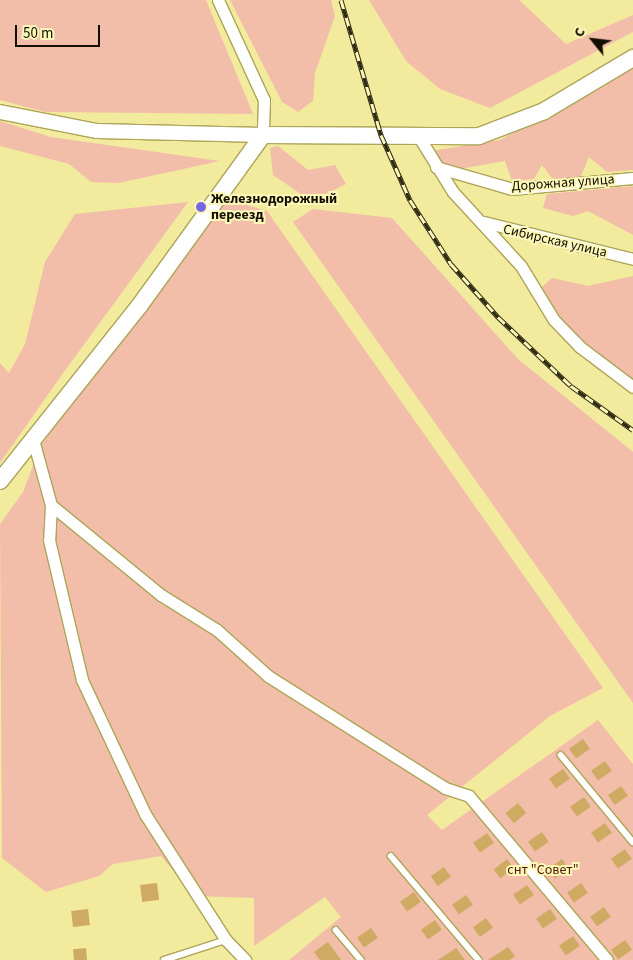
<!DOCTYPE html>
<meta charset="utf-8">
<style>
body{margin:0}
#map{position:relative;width:633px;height:960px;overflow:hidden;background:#f2ea9c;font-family:"Source Sans 3",sans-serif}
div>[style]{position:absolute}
.green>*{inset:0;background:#f2bea9}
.building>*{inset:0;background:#ceaa63;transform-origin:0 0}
.roads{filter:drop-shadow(1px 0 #ada558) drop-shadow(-1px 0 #ada558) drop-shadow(0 1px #ada558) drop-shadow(0 -1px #ada558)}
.service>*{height:5.5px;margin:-2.75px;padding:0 2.75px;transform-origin:2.75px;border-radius:2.75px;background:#fff}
.minor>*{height:11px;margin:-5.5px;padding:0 5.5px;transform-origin:5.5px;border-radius:5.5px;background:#fff}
.tertiary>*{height:14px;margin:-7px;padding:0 7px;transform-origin:7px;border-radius:7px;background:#fff}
.secondary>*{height:16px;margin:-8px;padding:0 8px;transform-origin:8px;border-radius:8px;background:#fff}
.rail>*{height:5px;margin-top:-2.5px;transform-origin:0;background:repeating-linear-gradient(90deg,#fdf7b9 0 9px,#2d2913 0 18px);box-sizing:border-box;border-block:1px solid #2d2913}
.dots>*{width:14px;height:14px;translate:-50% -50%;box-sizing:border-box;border:2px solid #fdf7b9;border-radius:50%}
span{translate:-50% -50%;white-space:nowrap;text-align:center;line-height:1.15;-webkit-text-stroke:4px #fdf7b9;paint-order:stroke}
.street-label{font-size:14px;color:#120f00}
.poi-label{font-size:14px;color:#120f00;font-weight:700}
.left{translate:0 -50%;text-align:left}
.park-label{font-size:14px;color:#521900}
.north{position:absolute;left:568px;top:15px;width:50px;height:50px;-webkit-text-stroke:4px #fdf7b9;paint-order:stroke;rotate:299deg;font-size:14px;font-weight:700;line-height:20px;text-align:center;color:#120f00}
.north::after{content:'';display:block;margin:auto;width:18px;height:22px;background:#120f00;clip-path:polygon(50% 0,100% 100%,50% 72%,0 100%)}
.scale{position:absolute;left:15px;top:25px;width:85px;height:22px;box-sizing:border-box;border:2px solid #120f00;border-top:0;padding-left:6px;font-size:15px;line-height:18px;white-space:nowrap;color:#120f00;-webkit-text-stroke:4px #fdf7b9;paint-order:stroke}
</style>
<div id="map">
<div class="green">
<i style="clip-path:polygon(0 0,206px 0,253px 114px,45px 112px,0 100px)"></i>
<i style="clip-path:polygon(230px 0,331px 0,335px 16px,315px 73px,313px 101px,298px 112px,282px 102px)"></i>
<i style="clip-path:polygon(369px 0,519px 0,566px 44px,633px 15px,633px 32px,490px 108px,440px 89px,406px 61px)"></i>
<i style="clip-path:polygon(633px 67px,633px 170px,607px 172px,589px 157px,578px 183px,552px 178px,542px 165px,534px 179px,512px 181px,505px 161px,448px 171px,431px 151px,500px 140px)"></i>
<i style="clip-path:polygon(0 121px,51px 137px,220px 161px,119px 183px,91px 182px,69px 164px,0 146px)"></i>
<i style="clip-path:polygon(278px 146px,308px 170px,335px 165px,346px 184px,311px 201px,273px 175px,270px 148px)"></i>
<i style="clip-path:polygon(633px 186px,633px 235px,588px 211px,573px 216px,543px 208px,547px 194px)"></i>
<i style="clip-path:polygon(224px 198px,267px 211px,603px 688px,550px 716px,427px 815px,442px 830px,598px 720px,633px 764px,633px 960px,289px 960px,341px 917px,325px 897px,254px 946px,254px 898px,194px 896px,161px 856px,113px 864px,99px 876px,46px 892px,2px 858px,0 524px,23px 492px,41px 445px)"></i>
<i style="clip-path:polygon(188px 202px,61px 376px,0 463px,0 363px,9px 373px,25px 344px,45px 262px,75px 214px)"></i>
<i style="clip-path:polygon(313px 209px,392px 218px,518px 359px,633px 452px,633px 703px,293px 222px)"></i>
<i style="clip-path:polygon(633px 276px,633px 381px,565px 327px,539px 290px,552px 278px,588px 286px)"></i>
</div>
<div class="building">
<i style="left:583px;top:739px;width:12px;height:17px;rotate:55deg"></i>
<i style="left:605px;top:761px;width:12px;height:17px;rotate:55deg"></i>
<i style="left:563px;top:769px;width:12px;height:17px;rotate:55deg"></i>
<i style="left:621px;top:786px;width:12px;height:16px;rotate:55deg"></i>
<i style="left:584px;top:797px;width:12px;height:17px;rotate:55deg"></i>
<i style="left:518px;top:803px;width:13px;height:16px;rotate:51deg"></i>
<i style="left:605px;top:823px;width:12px;height:17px;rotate:55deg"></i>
<i style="left:542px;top:832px;width:12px;height:17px;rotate:55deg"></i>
<i style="left:487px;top:833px;width:12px;height:17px;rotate:55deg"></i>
<i style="left:625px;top:849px;width:12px;height:17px;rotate:55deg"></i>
<i style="left:507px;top:859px;width:11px;height:17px;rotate:52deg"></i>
<i style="left:562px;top:859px;width:12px;height:17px;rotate:55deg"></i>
<i style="left:444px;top:867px;width:12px;height:16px;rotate:55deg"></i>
<i style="left:157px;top:883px;width:17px;height:17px;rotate:83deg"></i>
<i style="left:581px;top:883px;width:12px;height:17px;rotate:55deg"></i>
<i style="left:527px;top:885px;width:12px;height:17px;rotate:55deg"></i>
<i style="left:414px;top:892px;width:12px;height:17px;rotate:55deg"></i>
<i style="left:466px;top:895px;width:12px;height:17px;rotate:55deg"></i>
<i style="left:604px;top:907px;width:12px;height:17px;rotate:55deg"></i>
<i style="left:88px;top:909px;width:16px;height:17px;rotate:83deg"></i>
<i style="left:550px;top:909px;width:12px;height:17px;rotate:55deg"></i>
<i style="left:486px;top:918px;width:12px;height:16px;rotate:55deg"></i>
<i style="left:435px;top:920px;width:12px;height:17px;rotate:55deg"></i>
<i style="left:371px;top:928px;width:12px;height:17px;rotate:55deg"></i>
<i style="left:573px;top:936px;width:12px;height:17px;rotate:55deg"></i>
<i style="left:625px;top:940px;width:12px;height:17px;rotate:55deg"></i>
<i style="clip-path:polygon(328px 942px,341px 960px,320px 960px,314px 952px)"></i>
<i style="clip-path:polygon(508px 947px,515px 956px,510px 960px,488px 960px)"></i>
<i style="left:86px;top:948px;width:12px;height:13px;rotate:85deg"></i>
<i style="clip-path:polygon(456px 948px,465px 960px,438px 960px)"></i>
</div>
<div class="roads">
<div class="service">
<i style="left:561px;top:755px;width:113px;rotate:50.4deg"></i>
<i style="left:391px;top:856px;width:136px;rotate:49.8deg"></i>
<i style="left:336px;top:930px;width:39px;rotate:50deg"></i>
<i style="left:164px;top:960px;width:65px;rotate:-17.9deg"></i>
</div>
<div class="minor">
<i style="left:218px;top:0;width:110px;rotate:65.3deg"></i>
<i style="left:264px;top:100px;width:35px;rotate:92deg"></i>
<i style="left:419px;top:137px;width:65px;rotate:58.3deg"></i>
<i style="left:453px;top:192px;width:100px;rotate:47.4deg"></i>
<i style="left:521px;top:266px;width:63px;rotate:58.6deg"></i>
<i style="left:554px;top:320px;width:37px;rotate:46deg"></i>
<i style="left:580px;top:347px;width:66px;rotate:37deg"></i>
<i style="left:436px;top:167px;width:79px;rotate:16.1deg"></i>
<i style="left:512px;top:189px;width:121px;rotate:-5.2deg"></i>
<i style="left:484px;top:222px;width:154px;rotate:13.9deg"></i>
<i style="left:32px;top:436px;width:72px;rotate:74.6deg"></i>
<i style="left:51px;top:505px;width:35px;rotate:93deg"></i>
<i style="left:49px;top:540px;width:144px;rotate:76.7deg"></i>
<i style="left:82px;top:680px;width:148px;rotate:64.8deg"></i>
<i style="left:145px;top:814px;width:150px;rotate:57.3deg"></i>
<i style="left:226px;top:940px;width:28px;rotate:46deg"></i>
<i style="left:51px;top:505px;width:142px;rotate:39.3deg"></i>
<i style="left:161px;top:595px;width:66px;rotate:32deg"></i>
<i style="left:217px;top:630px;width:69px;rotate:42deg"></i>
<i style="left:268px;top:676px;width:209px;rotate:32.3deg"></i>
<i style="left:445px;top:788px;width:25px;rotate:18deg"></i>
<i style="left:469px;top:796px;width:214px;rotate:49.9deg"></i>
</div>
<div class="tertiary">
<i style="left:0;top:112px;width:99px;rotate:11.1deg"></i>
<i style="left:97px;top:131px;width:166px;rotate:1.4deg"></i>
</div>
<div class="secondary">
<i style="left:0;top:481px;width:225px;rotate:-51.5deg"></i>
<i style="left:140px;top:305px;width:210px;rotate:-54.1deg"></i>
<i style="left:263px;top:135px;width:216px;rotate:0.3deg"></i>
<i style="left:479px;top:136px;width:70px;rotate:-21deg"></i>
<i style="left:544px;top:111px;width:104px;rotate:-30.8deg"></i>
</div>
</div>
<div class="rail">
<i style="left:341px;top:0;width:141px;rotate:73.5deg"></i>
<i style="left:381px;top:135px;width:71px;rotate:66deg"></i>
<i style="left:410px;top:200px;width:76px;rotate:57.4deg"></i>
<i style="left:451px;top:264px;width:71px;rotate:48.4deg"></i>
<i style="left:498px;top:317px;width:100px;rotate:43.4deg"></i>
<i style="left:571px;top:386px;width:76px;rotate:35.4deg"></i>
</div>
<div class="dots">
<i style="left:201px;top:207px;background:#7469e4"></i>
</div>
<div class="street-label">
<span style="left:563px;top:183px;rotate:-4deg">Дорожная улица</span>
<span style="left:555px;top:241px;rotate:13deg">Сибирская улица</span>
</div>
<div class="poi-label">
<span class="left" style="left:211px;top:207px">Железнодорожный<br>переезд</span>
</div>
<div class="park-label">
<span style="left:543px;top:870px">снт "Совет"</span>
</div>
<div class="north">С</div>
<div class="scale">50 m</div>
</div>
